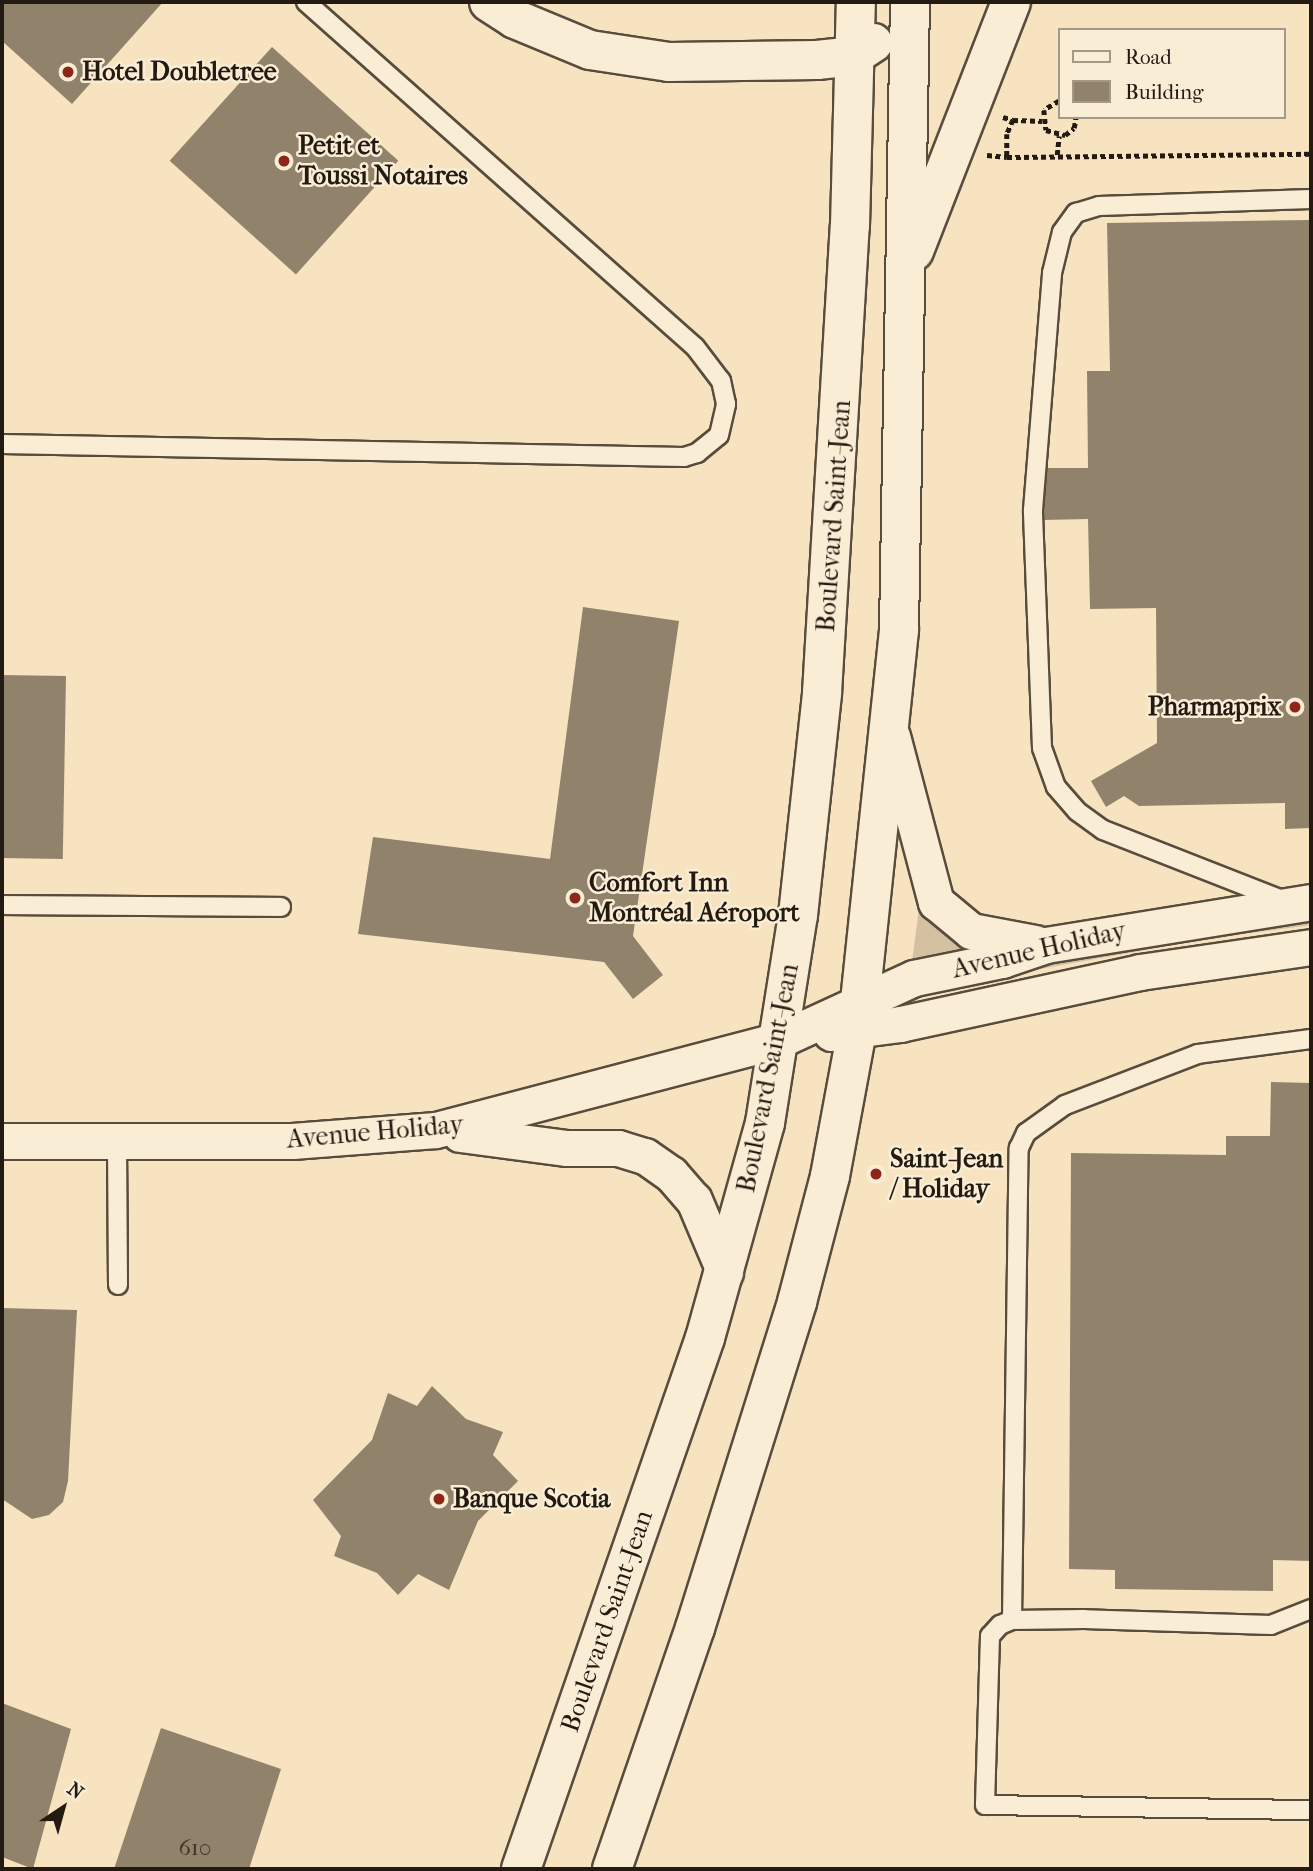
<!DOCTYPE html>
<meta charset="utf-8">
<style>
body{margin:0}
#map{position:relative;width:1313px;height:1871px;overflow:hidden;background:#f7e3bf;font-family:"IM FELL French Canon",serif}
div>[style]{position:absolute}
.green>*{inset:0;background:#d3c1a1}
.building>*{inset:0;background:#91836b;transform-origin:0 0}
.path>*{height:4.5px;margin-top:-2.25px;transform-origin:0;background:repeating-linear-gradient(90deg,#231a11 0 5px,transparent 0 8.5px)}
.roads{filter:drop-shadow(2px 0 #584c3c) drop-shadow(-2px 0 #584c3c) drop-shadow(0 2px #584c3c) drop-shadow(0 -2px #584c3c)}
.service>*{height:18px;margin:-9px;padding:0 9px;transform-origin:9px;border-radius:9px;background:#faedd5}
.minor>*{height:35px;margin:-17.5px;padding:0 17.5px;transform-origin:17.5px;border-radius:17.5px;background:#faedd5}
.secondary>*{height:38px;margin:-19px;padding:0 19px;transform-origin:19px;border-radius:19px;background:#faedd5}
.dots>*{width:19px;height:19px;translate:-50% -50%;box-sizing:border-box;border:4px solid #faedd5;border-radius:50%}
span{translate:-50% -50%;white-space:nowrap;text-align:center;line-height:1.15;-webkit-text-stroke:5px #faedd5;paint-order:stroke}
.number-label{font-size:23px;color:#3e3428}
.number-label span{-webkit-text-stroke-width:0}
.poi-label{font-size:26px;color:#231a11;font-weight:700}
.left{translate:0 -50%;text-align:left}
.right{translate:-100% -50%;text-align:right}
.street-label{font-size:26px;color:#231a11}
.frame{position:absolute;inset:0;border:4px solid #231a11;pointer-events:none}
.legend{position:absolute;left:1058px;top:28px;width:228px;height:91px;box-sizing:border-box;background:#faedd5;border:2px solid #a49987;margin:0;padding:9px 12px;list-style:none;font-size:21px;color:#231a11}
.legend li{display:flex;align-items:center;gap:14px;height:35px}
.legend b{width:35px;border:2px solid #a49987}
.north{position:absolute;left:28px;top:1773px;width:70px;height:70px;-webkit-text-stroke:5px #faedd5;paint-order:stroke;rotate:36deg;font-size:19px;font-weight:700;line-height:28px;text-align:center;color:#231a11}
.north::after{content:'';display:block;margin:auto;width:24px;height:32px;background:#231a11;clip-path:polygon(50% 0,100% 100%,50% 72%,0 100%)}
</style>
<div id="map">
<div class="green">
<i style="clip-path:polygon(920px 901px,966px 947px,964px 955px,911px 969px)"></i>
<i style="clip-path:polygon(1311px 921px,1311px 925px,1212px 938px,968px 982px,1033px 966px)"></i>
</div>
<div class="building">
<i style="clip-path:polygon(2px 2px,163px 2px,72px 104px,2px 41px)"></i>
<i style="left:272px;top:47px;width:170px;height:153px;rotate:42deg"></i>
<i style="clip-path:polygon(1311px 220px,1311px 828px,1285px 829px,1285px 803px,1139px 806px,1124px 796px,1106px 807px,1091px 781px,1157px 743px,1156px 608px,1090px 609px,1088px 519px,1043px 520px,1042px 468px,1088px 468px,1087px 371px,1110px 371px,1107px 223px)"></i>
<i style="clip-path:polygon(583px 607px,679px 621px,633px 936px,663px 975px,633px 999px,604px 962px,358px 934px,373px 837px,550px 859px)"></i>
<i style="left:2px;top:675px;width:64px;height:183px;rotate:1deg"></i>
<i style="clip-path:polygon(1271px 1082px,1311px 1083px,1311px 1561px,1273px 1560px,1273px 1591px,1115px 1589px,1115px 1570px,1069px 1569px,1071px 1153px,1226px 1155px,1226px 1136px,1270px 1136px)"></i>
<i style="clip-path:polygon(2px 1308px,77px 1310px,68px 1481px,63px 1502px,49px 1515px,32px 1519px,2px 1499px)"></i>
<i style="clip-path:polygon(432px 1386px,466px 1419px,503px 1432px,493px 1455px,518px 1481px,478px 1521px,449px 1590px,418px 1574px,398px 1595px,377px 1573px,334px 1556px,341px 1536px,313px 1500px,372px 1440px,388px 1393px,417px 1406px)"></i>
<i style="clip-path:polygon(2px 1703px,71px 1729px,33px 1869px,2px 1857px)"></i>
<i style="clip-path:polygon(161px 1728px,281px 1769px,249px 1869px,114px 1869px)"></i>
</div>
<div class="path">
<i style="left:1059px;top:101px;width:17px;rotate:149deg"></i>
<i style="left:1044px;top:110px;width:20px;rotate:84deg"></i>
<i style="left:1046px;top:130px;width:20px;rotate:15deg"></i>
<i style="left:1065px;top:135px;width:11px;rotate:-38deg"></i>
<i style="left:1074px;top:128px;width:11px;rotate:-80deg"></i>
<i style="left:1003px;top:117px;width:10px;rotate:17deg"></i>
<i style="left:1013px;top:120px;width:15px;rotate:113deg"></i>
<i style="left:1007px;top:134px;width:23px;rotate:90deg"></i>
<i style="left:1007px;top:157px;width:304px;rotate:-0.6deg"></i>
<i style="left:1013px;top:120px;width:29px;rotate:2deg"></i>
<i style="left:987px;top:155px;width:20px;rotate:6deg"></i>
<i style="left:1057px;top:155px;width:19px;rotate:-84deg"></i>
</div>
<div class="roads">
<div class="service">
<i style="left:2px;top:444px;width:682px;rotate:1.09deg"></i>
<i style="left:684px;top:457px;width:14px;rotate:-17deg"></i>
<i style="left:697px;top:453px;width:28px;rotate:-39deg"></i>
<i style="left:719px;top:435px;width:32px;rotate:-77deg"></i>
<i style="left:726px;top:404px;width:24px;rotate:-102deg"></i>
<i style="left:721px;top:381px;width:43px;rotate:-127.4deg"></i>
<i style="left:695px;top:347px;width:520px;rotate:-138.43deg"></i>
<i style="left:1287px;top:902px;width:198px;rotate:-158.6deg"></i>
<i style="left:1103px;top:830px;width:32px;rotate:-144deg"></i>
<i style="left:1077px;top:811px;width:32px;rotate:-131deg"></i>
<i style="left:1056px;top:787px;width:41px;rotate:-109.7deg"></i>
<i style="left:1042px;top:748px;width:238px;rotate:-92.2deg"></i>
<i style="left:1033px;top:510px;width:238px;rotate:-85.4deg"></i>
<i style="left:1052px;top:273px;width:42px;rotate:-76.3deg"></i>
<i style="left:1062px;top:232px;width:24px;rotate:-54deg"></i>
<i style="left:1076px;top:213px;width:24px;rotate:-17deg"></i>
<i style="left:1099px;top:206px;width:212px;rotate:-1.9deg"></i>
<i style="left:2px;top:905px;width:279px;rotate:0.4deg"></i>
<i style="left:117px;top:1142px;width:143px;rotate:89.6deg"></i>
<i style="left:1311px;top:1609px;width:43px;rotate:158.2deg"></i>
<i style="left:1271px;top:1625px;width:187px;rotate:-178.2deg"></i>
<i style="left:1084px;top:1619px;width:72px;rotate:179.2deg"></i>
<i style="left:1012px;top:1620px;width:13px;rotate:157deg"></i>
<i style="left:1000px;top:1625px;width:15px;rotate:132deg"></i>
<i style="left:990px;top:1636px;width:169px;rotate:91.7deg"></i>
<i style="left:985px;top:1805px;width:326px;rotate:0.9deg"></i>
<i style="left:1012px;top:1620px;width:472px;rotate:-89.2deg"></i>
<i style="left:1019px;top:1148px;width:17px;rotate:-65deg"></i>
<i style="left:1026px;top:1133px;width:48px;rotate:-35.7deg"></i>
<i style="left:1065px;top:1105px;width:142px;rotate:-21deg"></i>
<i style="left:1198px;top:1054px;width:114px;rotate:-7.6deg"></i>
</div>
<div class="minor">
<i style="left:892px;top:736px;width:172px;rotate:75.2deg"></i>
<i style="left:936px;top:902px;width:45px;rotate:39.6deg"></i>
<i style="left:971px;top:931px;width:65px;rotate:10.6deg"></i>
<i style="left:831px;top:1033px;width:70px;rotate:-7.4deg"></i>
<i style="left:900px;top:1024px;width:246px;rotate:-12.2deg"></i>
<i style="left:1140px;top:972px;width:173px;rotate:-8.3deg"></i>
<i style="left:460px;top:1134px;width:108px;rotate:7.5deg"></i>
<i style="left:567px;top:1148px;width:51px"></i>
<i style="left:618px;top:1148px;width:28px;rotate:17deg"></i>
<i style="left:645px;top:1156px;width:32px;rotate:35deg"></i>
<i style="left:671px;top:1174px;width:35px;rotate:49deg"></i>
<i style="left:694px;top:1200px;width:79px;rotate:67deg"></i>
<i style="left:2px;top:1141px;width:290px"></i>
<i style="left:292px;top:1141px;width:144px;rotate:-4.4deg"></i>
<i style="left:436px;top:1130px;width:355px;rotate:-14.7deg"></i>
<i style="left:779px;top:1040px;width:149px;rotate:-24.7deg"></i>
<i style="left:914px;top:978px;width:90px;rotate:-11.6deg"></i>
<i style="left:1002px;top:960px;width:46px;rotate:-18.8deg"></i>
<i style="left:1046px;top:945px;width:268px;rotate:-9.2deg"></i>
</div>
<div class="secondary">
<i style="left:489px;top:2px;width:31px;rotate:33deg"></i>
<i style="left:515px;top:19px;width:81px;rotate:22.5deg"></i>
<i style="left:590px;top:50px;width:80px;rotate:8.6deg"></i>
<i style="left:669px;top:62px;width:148px;rotate:-0.8deg"></i>
<i style="left:817px;top:60px;width:36px;rotate:-6deg"></i>
<i style="left:853px;top:56px;width:24px;rotate:-33deg"></i>
<i style="left:914px;top:251px;width:267px;rotate:-68.7deg"></i>
<i style="left:521px;top:1869px;width:562px;rotate:-70.89deg"></i>
<i style="left:705px;top:1338px;width:223px;rotate:-74.4deg"></i>
<i style="left:765px;top:1123px;width:211px;rotate:-81deg"></i>
<i style="left:798px;top:915px;width:223px;rotate:-83.8deg"></i>
<i style="left:822px;top:693px;width:468px;rotate:-86.6deg"></i>
<i style="left:850px;top:226px;width:224px;rotate:-88.5deg"></i>
<i style="left:612px;top:1869px;width:255px;rotate:-71deg"></i>
<i style="left:695px;top:1628px;width:342px;rotate:-72.6deg"></i>
<i style="left:797px;top:1302px;width:130px;rotate:-75.3deg"></i>
<i style="left:830px;top:1176px;width:148px;rotate:-79.5deg"></i>
<i style="left:857px;top:1030px;width:402px;rotate:-84deg"></i>
<i style="left:899px;top:630px;width:628px;rotate:-89deg"></i>
</div>
</div>
<div class="dots">
<i style="left:68px;top:72px;background:#8f2418"></i>
<i style="left:284px;top:161px;background:#8f2418"></i>
<i style="left:1295px;top:707px;background:#8f2418"></i>
<i style="left:575px;top:898px;background:#8f2418"></i>
<i style="left:876px;top:1174px;background:#8f2418"></i>
<i style="left:439px;top:1499px;background:#8f2418"></i>
</div>
<div class="number-label">
<span style="left:195px;top:1848px">610</span>
</div>
<div class="poi-label">
<span class="left" style="left:82px;top:72px">Hotel Doubletree</span>
<span class="left" style="left:298px;top:161px">Petit et<br>Toussi Notaires</span>
<span class="right" style="left:1281px;top:707px">Pharmaprix</span>
<span class="left" style="left:589px;top:898px">Comfort Inn<br>Montréal Aéroport</span>
<span class="left" style="left:890px;top:1174px">Saint-Jean<br>/ Holiday</span>
<span class="left" style="left:453px;top:1499px">Banque Scotia</span>
</div>
<div class="street-label">
<span style="left:834px;top:516px;rotate:-86deg">Boulevard Saint-Jean</span>
<span style="left:1039px;top:950px;rotate:-13deg">Avenue Holiday</span>
<span style="left:768px;top:1078px;rotate:-79deg">Boulevard Saint-Jean</span>
<span style="left:375px;top:1132px;rotate:-5deg">Avenue Holiday</span>
<span style="left:607px;top:1621px;rotate:-71deg">Boulevard Saint-Jean</span>
</div>
<div class="frame"></div>
<ul class="legend">
<li><b style="height:9px;background:#faedd5"></b>Road</li>
<li><b style="height:19px;background:#91836b"></b>Building</li>
</ul>
<div class="north">N</div>
</div>
